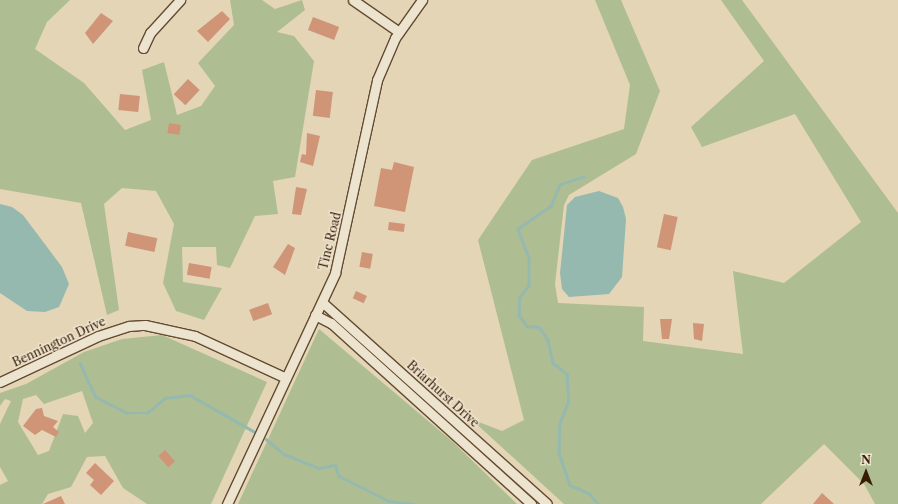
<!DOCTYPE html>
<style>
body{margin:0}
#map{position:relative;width:898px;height:504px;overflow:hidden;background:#e3d5b6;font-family:"Libre Caslon Text",serif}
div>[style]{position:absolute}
.green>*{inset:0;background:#afbe92}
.water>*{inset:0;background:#95b9ae}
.stream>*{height:2.5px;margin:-1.25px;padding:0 1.25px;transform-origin:1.25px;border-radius:1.25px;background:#95b9ae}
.building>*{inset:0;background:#d09477;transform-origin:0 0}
.roads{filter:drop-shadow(1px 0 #634b31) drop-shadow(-1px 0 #634b31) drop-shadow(0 1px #634b31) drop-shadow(0 -1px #634b31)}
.minor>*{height:9px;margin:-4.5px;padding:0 4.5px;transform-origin:4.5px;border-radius:4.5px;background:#ede4d0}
span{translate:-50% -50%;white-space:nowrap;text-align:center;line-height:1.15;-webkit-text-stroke:3px #ede4d0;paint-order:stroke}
.street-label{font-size:12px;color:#381d05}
.north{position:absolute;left:846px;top:452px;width:40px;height:40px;-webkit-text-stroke:3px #ede4d0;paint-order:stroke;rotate:0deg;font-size:11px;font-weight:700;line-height:16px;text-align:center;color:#381d05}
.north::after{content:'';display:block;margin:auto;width:14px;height:18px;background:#381d05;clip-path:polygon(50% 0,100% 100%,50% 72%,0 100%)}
</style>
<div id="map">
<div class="green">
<i style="clip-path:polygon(0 0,70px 0,47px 22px,35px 49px,84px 83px,125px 130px,151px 120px,142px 70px,164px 62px,177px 115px,201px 106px,215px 86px,198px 63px,234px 25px,230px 0,262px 0,275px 9px,302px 0,305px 10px,277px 32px,294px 36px,314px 61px,295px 177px,273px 181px,278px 214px,255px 216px,230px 268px,217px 265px,216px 247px,182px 247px,183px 282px,222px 288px,204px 320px,176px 311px,163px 283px,174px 224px,156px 191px,122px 188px,104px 204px,119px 310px,107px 315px,81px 203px,0 189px)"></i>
<i style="clip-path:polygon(595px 0,621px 0,660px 91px,636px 154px,569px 195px,564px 205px,555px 284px,558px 303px,644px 307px,643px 341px,743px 354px,733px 271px,784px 283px,861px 222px,795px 114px,702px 147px,691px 127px,764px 61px,721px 0,742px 0,898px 213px,898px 504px,875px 504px,864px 484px,824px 444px,761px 504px,564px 504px,471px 419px,502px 431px,524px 420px,478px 240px,532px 160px,624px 129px,630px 85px)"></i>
<i style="clip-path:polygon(319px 329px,452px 441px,517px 504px,238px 504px)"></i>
<i style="clip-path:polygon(evenodd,162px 335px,267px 382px,211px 504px,147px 504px,123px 488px,105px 456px,87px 457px,71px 487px,48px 494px,42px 504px,0 504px,0 485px,8px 481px,0 467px,0 424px,11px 401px,5px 399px,0 406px,0 393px,26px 384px,84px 352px,122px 339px,162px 335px,82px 391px,93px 423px,85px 433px,78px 416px,63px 414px,49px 451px,38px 455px,18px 422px,23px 399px,36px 395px,44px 404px,82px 391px)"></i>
</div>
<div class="water">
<i style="clip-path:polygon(599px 191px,618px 198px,623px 207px,626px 219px,622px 277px,609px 294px,569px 297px,562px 289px,560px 273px,567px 205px,575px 197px)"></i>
<i style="clip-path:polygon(0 204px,12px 207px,23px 215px,62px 267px,69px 284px,59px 307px,45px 312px,27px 311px,0 293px)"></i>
</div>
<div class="stream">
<i style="left:584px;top:177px;width:25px;rotate:162deg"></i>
<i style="left:560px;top:185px;width:23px;rotate:113deg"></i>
<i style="left:551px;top:206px;width:40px;rotate:145.1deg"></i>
<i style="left:518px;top:229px;width:31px;rotate:69deg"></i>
<i style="left:529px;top:258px;width:28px;rotate:90deg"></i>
<i style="left:529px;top:286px;width:14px;rotate:129deg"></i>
<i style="left:520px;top:297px;width:18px;rotate:93deg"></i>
<i style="left:519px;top:315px;width:14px;rotate:54deg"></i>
<i style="left:527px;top:326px;width:12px;rotate:5deg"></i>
<i style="left:539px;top:327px;width:16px;rotate:55deg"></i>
<i style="left:548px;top:340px;width:24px;rotate:78deg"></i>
<i style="left:553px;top:363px;width:18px;rotate:38deg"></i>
<i style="left:567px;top:374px;width:27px;rotate:86deg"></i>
<i style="left:569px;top:401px;width:24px;rotate:112deg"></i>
<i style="left:560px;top:423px;width:30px;rotate:92deg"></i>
<i style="left:559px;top:453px;width:34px;rotate:71deg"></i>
<i style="left:570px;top:485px;width:22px;rotate:24deg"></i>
<i style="left:590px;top:494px;width:13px;rotate:51deg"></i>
<i style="left:80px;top:363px;width:38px;rotate:65deg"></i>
<i style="left:96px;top:397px;width:35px;rotate:27deg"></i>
<i style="left:127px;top:413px;width:20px"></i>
<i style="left:147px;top:413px;width:23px;rotate:-40deg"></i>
<i style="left:165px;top:398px;width:25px;rotate:-7deg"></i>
<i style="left:190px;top:395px;width:73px;rotate:29.7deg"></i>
<i style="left:266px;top:439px;width:23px;rotate:40deg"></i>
<i style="left:284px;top:454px;width:38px;rotate:22deg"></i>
<i style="left:319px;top:468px;width:16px;rotate:-11deg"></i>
<i style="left:335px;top:465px;width:12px;rotate:70deg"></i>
<i style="left:339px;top:476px;width:56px;rotate:26.6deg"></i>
<i style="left:389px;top:501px;width:25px;rotate:7deg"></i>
</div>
<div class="building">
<i style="clip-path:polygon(222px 11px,230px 19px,208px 42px,197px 31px)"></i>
<i style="clip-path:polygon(101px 13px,113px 21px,93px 44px,85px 33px)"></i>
<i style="left:313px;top:17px;width:28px;height:14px;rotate:21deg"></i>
<i style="left:188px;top:79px;width:16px;height:21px;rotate:43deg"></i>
<i style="left:316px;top:90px;width:17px;height:26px;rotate:7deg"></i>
<i style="left:120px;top:94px;width:20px;height:16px;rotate:6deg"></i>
<i style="left:169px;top:123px;width:12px;height:10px;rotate:9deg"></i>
<i style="clip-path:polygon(307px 133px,320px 136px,313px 166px,300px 162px,302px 154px,306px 155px)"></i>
<i style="clip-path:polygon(394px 162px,414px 167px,405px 212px,374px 206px,381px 168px,392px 170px)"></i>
<i style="clip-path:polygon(296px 187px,307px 189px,301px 215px,292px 214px)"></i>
<i style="left:664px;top:214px;width:14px;height:34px;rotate:12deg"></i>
<i style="left:389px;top:222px;width:16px;height:8px;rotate:7deg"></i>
<i style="left:128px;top:232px;width:30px;height:14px;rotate:12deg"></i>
<i style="clip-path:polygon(288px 244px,295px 248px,285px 275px,273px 267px)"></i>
<i style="left:362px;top:252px;width:11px;height:15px;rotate:10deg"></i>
<i style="left:189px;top:263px;width:23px;height:12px;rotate:10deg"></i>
<i style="left:356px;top:291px;width:12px;height:8px;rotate:24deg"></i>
<i style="left:268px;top:303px;width:12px;height:20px;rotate:70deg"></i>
<i style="clip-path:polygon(660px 319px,672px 319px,669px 339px,662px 339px)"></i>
<i style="clip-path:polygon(693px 323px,704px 324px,702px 341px,694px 339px)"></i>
<i style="clip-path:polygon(42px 408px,44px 416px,58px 421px,53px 427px,59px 432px,56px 437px,42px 430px,35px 435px,23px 426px,36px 409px)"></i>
<i style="left:165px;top:450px;width:15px;height:9px;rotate:48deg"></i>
<i style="clip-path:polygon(95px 463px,114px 481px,101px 495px,90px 485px,94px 480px,86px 473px)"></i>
<i style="clip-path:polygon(822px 493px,834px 504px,813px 504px)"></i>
<i style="clip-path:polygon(61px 496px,65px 504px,43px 504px)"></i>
</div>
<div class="roads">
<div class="minor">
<i style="left:353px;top:0;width:56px;rotate:34.8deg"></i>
<i style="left:143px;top:48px;width:17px;rotate:-65deg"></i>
<i style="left:150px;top:33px;width:45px;rotate:-47.7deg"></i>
<i style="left:322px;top:302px;width:302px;rotate:41.9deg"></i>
<i style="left:315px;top:315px;width:18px;rotate:27deg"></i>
<i style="left:331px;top:323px;width:270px;rotate:42.1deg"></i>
<i style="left:0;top:382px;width:108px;rotate:-25.1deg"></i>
<i style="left:98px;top:336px;width:33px;rotate:-18deg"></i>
<i style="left:129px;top:326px;width:16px;rotate:-4deg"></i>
<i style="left:145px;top:325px;width:51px;rotate:12.4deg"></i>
<i style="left:195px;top:336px;width:100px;rotate:24.8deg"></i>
<i style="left:227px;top:504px;width:255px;rotate:-64.9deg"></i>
<i style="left:335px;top:273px;width:198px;rotate:-77.7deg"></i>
<i style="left:377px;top:80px;width:46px;rotate:-66.8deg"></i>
<i style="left:395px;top:38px;width:47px;rotate:-54.6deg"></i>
</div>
</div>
<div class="street-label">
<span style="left:330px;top:241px;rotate:-76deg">Tinc Road</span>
<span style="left:59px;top:342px;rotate:-25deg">Bennington Drive</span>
<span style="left:443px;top:394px;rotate:42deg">Briarhurst Drive</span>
</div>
<div class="north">N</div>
</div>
